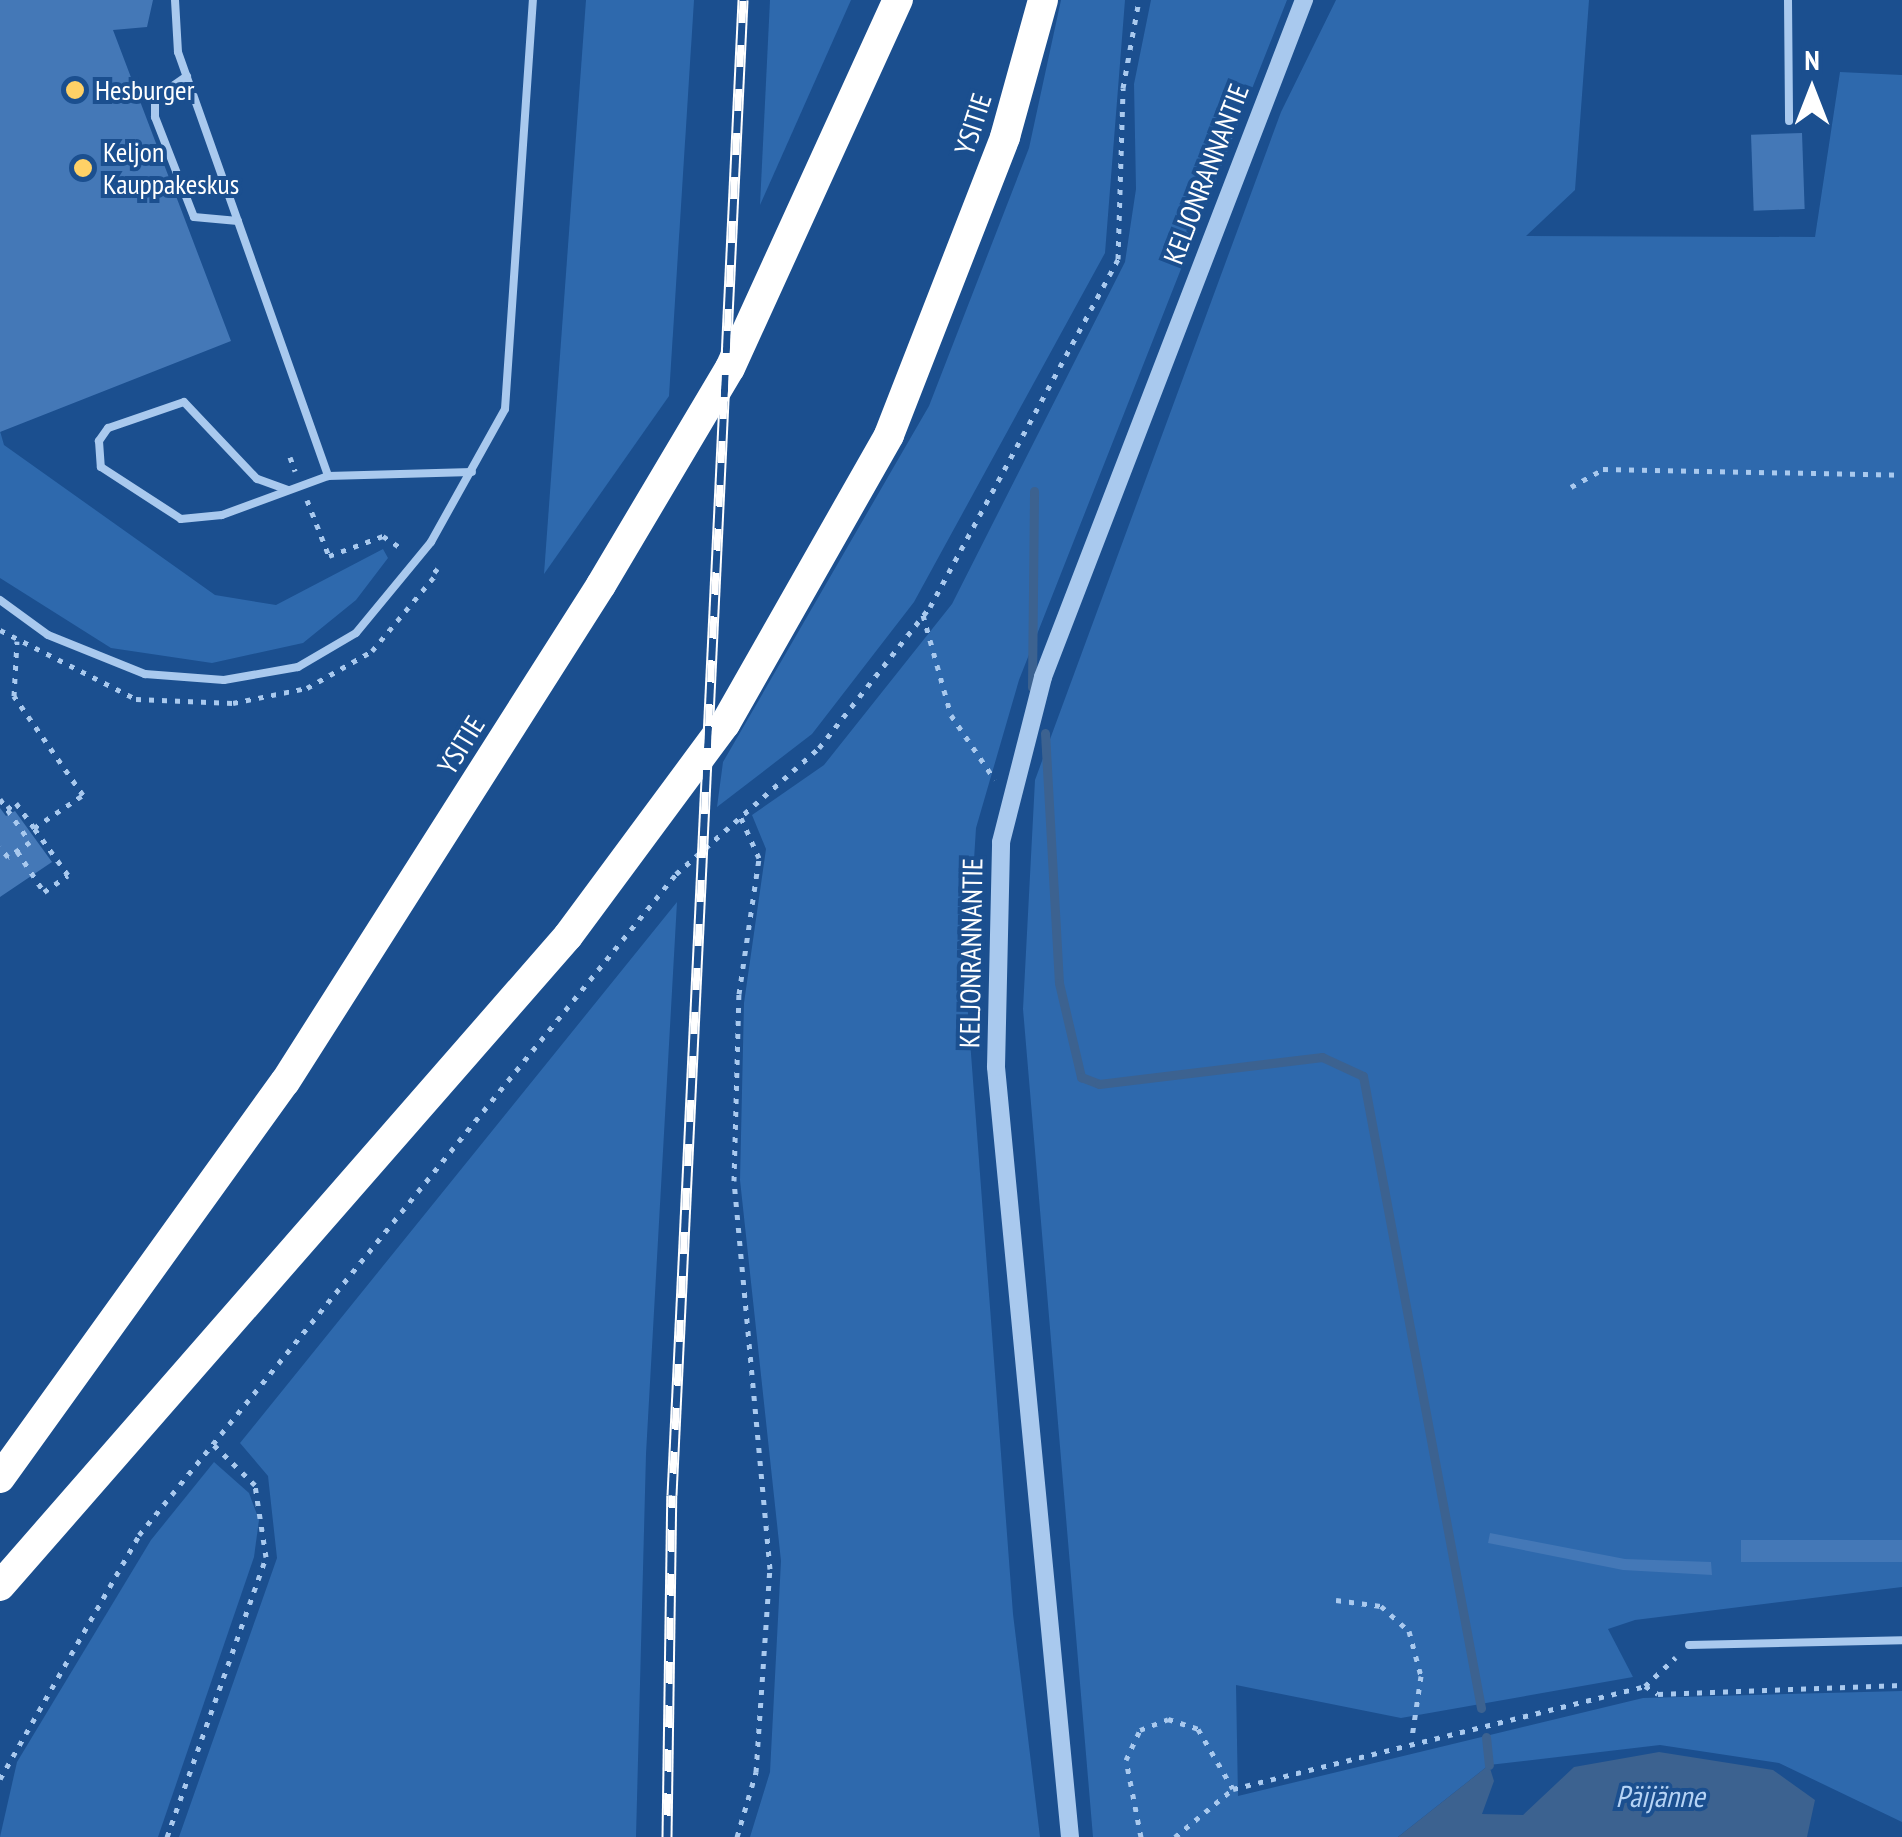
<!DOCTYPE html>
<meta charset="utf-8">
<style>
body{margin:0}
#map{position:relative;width:1902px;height:1837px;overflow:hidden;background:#1b4f8f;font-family:"PT Sans Narrow",sans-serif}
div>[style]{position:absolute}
.green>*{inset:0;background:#2e69ad}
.water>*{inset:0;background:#3c6290}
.stream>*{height:9px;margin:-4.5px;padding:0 4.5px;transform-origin:4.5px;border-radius:4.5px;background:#3c6290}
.building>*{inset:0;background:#4478b7;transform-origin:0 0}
.path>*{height:5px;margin-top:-2.5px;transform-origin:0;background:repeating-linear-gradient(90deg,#a9c9ee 0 5px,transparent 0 13px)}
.service>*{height:8px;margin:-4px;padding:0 4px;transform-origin:4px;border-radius:4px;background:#a9c9ee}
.tertiary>*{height:18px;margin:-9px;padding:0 9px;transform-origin:9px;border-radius:9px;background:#a9c9ee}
.motorway>*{height:30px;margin:-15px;padding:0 15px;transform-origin:15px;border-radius:15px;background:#fff}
.rail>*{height:11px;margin-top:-5.5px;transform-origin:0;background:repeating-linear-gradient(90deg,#1b4f8f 0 22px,#fff 0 44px);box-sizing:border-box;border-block:2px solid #fff}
.dots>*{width:28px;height:28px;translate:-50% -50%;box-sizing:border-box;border:5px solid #1b4f8f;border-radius:50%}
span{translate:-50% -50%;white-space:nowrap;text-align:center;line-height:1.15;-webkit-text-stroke:8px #1b4f8f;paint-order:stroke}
.poi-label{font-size:28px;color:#fff}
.left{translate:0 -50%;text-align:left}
.street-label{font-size:28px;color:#fff}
.water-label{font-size:30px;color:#b5d3f5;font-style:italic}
.north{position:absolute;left:1762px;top:40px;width:100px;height:100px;-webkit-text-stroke:8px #1b4f8f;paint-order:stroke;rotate:0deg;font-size:28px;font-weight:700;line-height:40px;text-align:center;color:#fff}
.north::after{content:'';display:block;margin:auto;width:35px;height:45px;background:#fff;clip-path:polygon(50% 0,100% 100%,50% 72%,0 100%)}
</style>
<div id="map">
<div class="green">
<i style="clip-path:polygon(586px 0,694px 0,669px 396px,544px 574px)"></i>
<i style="clip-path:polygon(770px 0,851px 0,760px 205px)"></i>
<i style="clip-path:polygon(1061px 0,1125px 0,1105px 253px,914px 602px,812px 734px,717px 807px,723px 762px,929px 406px,1029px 148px)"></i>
<i style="clip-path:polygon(1151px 0,1287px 0,1019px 680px,976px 828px,966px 987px,1013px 1614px,1040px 1837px,750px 1837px,770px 1772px,781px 1561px,740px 1180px,744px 1003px,766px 849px,752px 815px,824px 765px,952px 604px,1125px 262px,1136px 189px,1134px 84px)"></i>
<i style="clip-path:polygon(1336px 0,1589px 0,1575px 190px,1526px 236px,1815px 237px,1840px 72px,1902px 75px,1902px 1587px,1635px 1620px,1608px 1629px,1633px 1677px,1401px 1718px,1236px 1685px,1238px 1796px,1643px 1698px,1902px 1691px,1902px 1822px,1779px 1763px,1660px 1745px,1489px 1765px,1398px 1837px,1093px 1837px,1023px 1009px,1035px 780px,1281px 112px)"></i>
<i style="clip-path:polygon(0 431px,4px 445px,215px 595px,276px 605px,383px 549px,388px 558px,356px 600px,303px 643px,212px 663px,111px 648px,0 578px)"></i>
<i style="clip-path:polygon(677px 902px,646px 1454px,636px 1837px,179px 1837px,277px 1558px,268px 1476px,240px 1443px)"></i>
<i style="clip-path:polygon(214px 1462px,249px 1493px,259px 1520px,254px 1557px,158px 1837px,0 1837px,17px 1762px,151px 1540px)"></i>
</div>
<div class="water">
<i style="clip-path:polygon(1659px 1752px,1773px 1770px,1815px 1800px,1807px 1837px,1398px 1837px,1489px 1765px,1494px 1781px,1482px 1814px,1523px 1815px,1574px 1767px)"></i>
</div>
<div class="stream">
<i style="left:1032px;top:687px;width:196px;rotate:-89.4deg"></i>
<i style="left:1045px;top:733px;width:250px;rotate:86.8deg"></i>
<i style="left:1059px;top:983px;width:97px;rotate:76.8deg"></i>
<i style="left:1081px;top:1077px;width:19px;rotate:21deg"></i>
<i style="left:1099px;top:1084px;width:225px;rotate:-6.9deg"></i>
<i style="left:1322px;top:1057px;width:45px;rotate:24.9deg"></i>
<i style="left:1363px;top:1076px;width:643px;rotate:79.42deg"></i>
<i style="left:1486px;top:1737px;width:28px;rotate:84deg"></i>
</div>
<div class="building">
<i style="clip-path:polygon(0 0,153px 0,147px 27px,113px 30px,231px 341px,0 432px)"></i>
<i style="left:1802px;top:133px;width:76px;height:51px;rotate:88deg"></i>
<i style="clip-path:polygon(0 808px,6px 816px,15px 811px,52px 862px,0 897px)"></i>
<i style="clip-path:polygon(1490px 1533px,1625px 1559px,1711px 1562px,1712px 1575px,1623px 1570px,1488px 1543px)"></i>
<i style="left:1902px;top:1540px;width:22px;height:161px;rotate:90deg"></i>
</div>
<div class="path">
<i style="left:290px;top:457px;width:15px;rotate:70deg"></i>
<i style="left:1571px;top:487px;width:37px;rotate:-29deg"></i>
<i style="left:1603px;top:469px;width:299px;rotate:1.1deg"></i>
<i style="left:307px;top:500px;width:60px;rotate:68.6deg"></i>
<i style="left:329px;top:556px;width:58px;rotate:-20.3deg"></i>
<i style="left:383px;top:536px;width:22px;rotate:34deg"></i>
<i style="left:923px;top:615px;width:104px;rotate:74.4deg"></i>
<i style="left:951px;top:715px;width:78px;rotate:55.9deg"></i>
<i style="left:0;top:630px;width:153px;rotate:26.9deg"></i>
<i style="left:136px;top:699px;width:97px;rotate:2.4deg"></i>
<i style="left:233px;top:703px;width:76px;rotate:-11.5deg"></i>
<i style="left:307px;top:688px;width:75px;rotate:-29.6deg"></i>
<i style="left:372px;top:651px;width:103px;rotate:-50.1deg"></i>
<i style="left:438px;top:572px;width:9px;rotate:-144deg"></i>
<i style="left:0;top:799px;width:52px;rotate:55.1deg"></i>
<i style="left:30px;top:842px;width:27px;rotate:146deg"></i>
<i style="left:8px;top:857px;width:13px;rotate:-129deg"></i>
<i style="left:7px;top:809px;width:11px;rotate:-34deg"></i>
<i style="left:16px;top:803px;width:31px;rotate:54deg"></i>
<i style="left:34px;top:828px;width:59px;rotate:-34deg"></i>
<i style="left:83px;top:795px;width:121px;rotate:-124.9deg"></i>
<i style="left:14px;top:696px;width:55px;rotate:-86.9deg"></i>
<i style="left:17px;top:851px;width:49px;rotate:56.6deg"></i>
<i style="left:44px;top:892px;width:29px;rotate:-35deg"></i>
<i style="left:68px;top:875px;width:58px;rotate:-125.9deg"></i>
<i style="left:1336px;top:1600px;width:45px;rotate:7.6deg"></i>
<i style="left:1381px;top:1606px;width:38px;rotate:42deg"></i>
<i style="left:1409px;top:1631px;width:47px;rotate:75.1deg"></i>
<i style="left:1421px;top:1676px;width:62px;rotate:98.4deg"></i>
<i style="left:1645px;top:1686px;width:15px;rotate:32deg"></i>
<i style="left:1658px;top:1694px;width:244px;rotate:-2.1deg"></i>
<i style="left:0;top:1779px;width:281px;rotate:-60.3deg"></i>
<i style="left:139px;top:1535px;width:852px;rotate:-50.91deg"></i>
<i style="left:676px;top:874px;width:191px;rotate:-41.4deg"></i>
<i style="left:819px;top:748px;width:179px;rotate:-51.8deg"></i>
<i style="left:930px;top:607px;width:396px;rotate:-61.6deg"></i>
<i style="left:1118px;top:259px;width:171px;rotate:-88.3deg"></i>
<i style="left:1123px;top:88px;width:89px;rotate:-79.7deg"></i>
<i style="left:167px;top:1837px;width:297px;rotate:-70.5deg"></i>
<i style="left:266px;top:1557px;width:73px;rotate:-98.7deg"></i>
<i style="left:255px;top:1485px;width:60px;rotate:-135.7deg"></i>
<i style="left:737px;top:1837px;width:68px;rotate:-73.7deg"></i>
<i style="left:756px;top:1772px;width:203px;rotate:-86.1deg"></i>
<i style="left:770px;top:1569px;width:390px;rotate:-95.3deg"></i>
<i style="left:734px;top:1181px;width:187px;rotate:-88.5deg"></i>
<i style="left:739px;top:994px;width:137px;rotate:-81.6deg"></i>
<i style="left:759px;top:858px;width:51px;rotate:-114.1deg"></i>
<i style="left:1141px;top:1837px;width:78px;rotate:-101deg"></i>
<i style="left:1126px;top:1760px;width:33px;rotate:-65deg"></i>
<i style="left:1140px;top:1730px;width:30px;rotate:-21deg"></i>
<i style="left:1168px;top:1719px;width:32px;rotate:18deg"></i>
<i style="left:1198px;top:1729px;width:69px;rotate:59.7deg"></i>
<i style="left:1175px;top:1837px;width:75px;rotate:-39.6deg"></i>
<i style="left:1233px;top:1789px;width:425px;rotate:-14deg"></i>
<i style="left:1645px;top:1686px;width:42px;rotate:-43.1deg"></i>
</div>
<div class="service">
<i style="left:175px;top:0;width:52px;rotate:86.7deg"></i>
<i style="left:178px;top:52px;width:450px;rotate:70.5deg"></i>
<i style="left:1788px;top:0;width:121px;rotate:89.5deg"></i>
<i style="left:187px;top:76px;width:39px;rotate:145deg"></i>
<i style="left:155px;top:98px;width:19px;rotate:90deg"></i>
<i style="left:155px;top:117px;width:107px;rotate:68.7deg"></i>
<i style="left:194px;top:217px;width:44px;rotate:5.2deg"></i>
<i style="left:288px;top:490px;width:33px;rotate:-160deg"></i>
<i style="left:257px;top:479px;width:106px;rotate:-133.5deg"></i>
<i style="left:184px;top:402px;width:80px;rotate:161.1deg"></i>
<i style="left:108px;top:428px;width:16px;rotate:125deg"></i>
<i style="left:99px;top:441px;width:26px;rotate:86deg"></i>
<i style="left:101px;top:467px;width:95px;rotate:33deg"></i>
<i style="left:181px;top:519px;width:41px;rotate:-5.6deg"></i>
<i style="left:222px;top:515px;width:113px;rotate:-20.2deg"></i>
<i style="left:328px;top:476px;width:144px;rotate:-1.6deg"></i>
<i style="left:0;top:600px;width:59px;rotate:36.1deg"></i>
<i style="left:48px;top:635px;width:105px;rotate:21.9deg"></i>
<i style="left:145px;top:674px;width:79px;rotate:4.3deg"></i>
<i style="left:224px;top:680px;width:75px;rotate:-10deg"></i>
<i style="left:298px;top:667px;width:67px;rotate:-30.4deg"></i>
<i style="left:356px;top:633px;width:118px;rotate:-50.5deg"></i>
<i style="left:431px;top:542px;width:152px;rotate:-60.9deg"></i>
<i style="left:505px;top:409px;width:410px;rotate:-86.1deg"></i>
<i style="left:1689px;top:1645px;width:213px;rotate:-1.3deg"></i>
</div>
<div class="tertiary">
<i style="left:1070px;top:1837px;width:774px;rotate:-95.49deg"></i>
<i style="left:996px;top:1067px;width:225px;rotate:-88.7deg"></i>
<i style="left:1001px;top:842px;width:170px;rotate:-75.7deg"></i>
<i style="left:1043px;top:677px;width:726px;rotate:-68.92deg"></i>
</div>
<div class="motorway">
<i style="left:0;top:1478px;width:488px;rotate:-54.3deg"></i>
<i style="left:285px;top:1082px;width:589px;rotate:-57.55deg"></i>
<i style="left:601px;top:585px;width:252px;rotate:-59.3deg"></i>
<i style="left:730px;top:368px;width:405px;rotate:-65.5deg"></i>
<i style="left:0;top:1586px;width:863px;rotate:-48.85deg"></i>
<i style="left:568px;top:936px;width:264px;rotate:-53.5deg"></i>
<i style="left:725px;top:724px;width:332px;rotate:-60.4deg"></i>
<i style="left:889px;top:435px;width:320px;rotate:-68.7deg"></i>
<i style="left:1005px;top:137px;width:142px;rotate:-74.5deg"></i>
</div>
<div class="rail">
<i style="left:667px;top:1837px;width:342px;rotate:-89.2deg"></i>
<i style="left:672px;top:1495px;width:1497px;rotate:-87.28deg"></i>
</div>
<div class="dots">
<i style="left:75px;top:90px;background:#ffd166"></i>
<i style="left:83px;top:168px;background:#ffd166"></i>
</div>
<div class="poi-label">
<span class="left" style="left:95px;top:90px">Hesburger</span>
<span class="left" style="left:103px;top:168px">Keljon<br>Kauppakeskus</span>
</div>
<div class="street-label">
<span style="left:973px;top:124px;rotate:-72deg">YSITIE</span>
<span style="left:1206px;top:174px;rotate:-69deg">KELJONRANNANTIE</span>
<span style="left:461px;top:745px;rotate:-58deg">YSITIE</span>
<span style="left:971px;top:953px;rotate:-89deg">KELJONRANNANTIE</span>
</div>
<div class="water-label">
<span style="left:1660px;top:1796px">Päijänne</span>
</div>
<div class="north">N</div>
</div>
